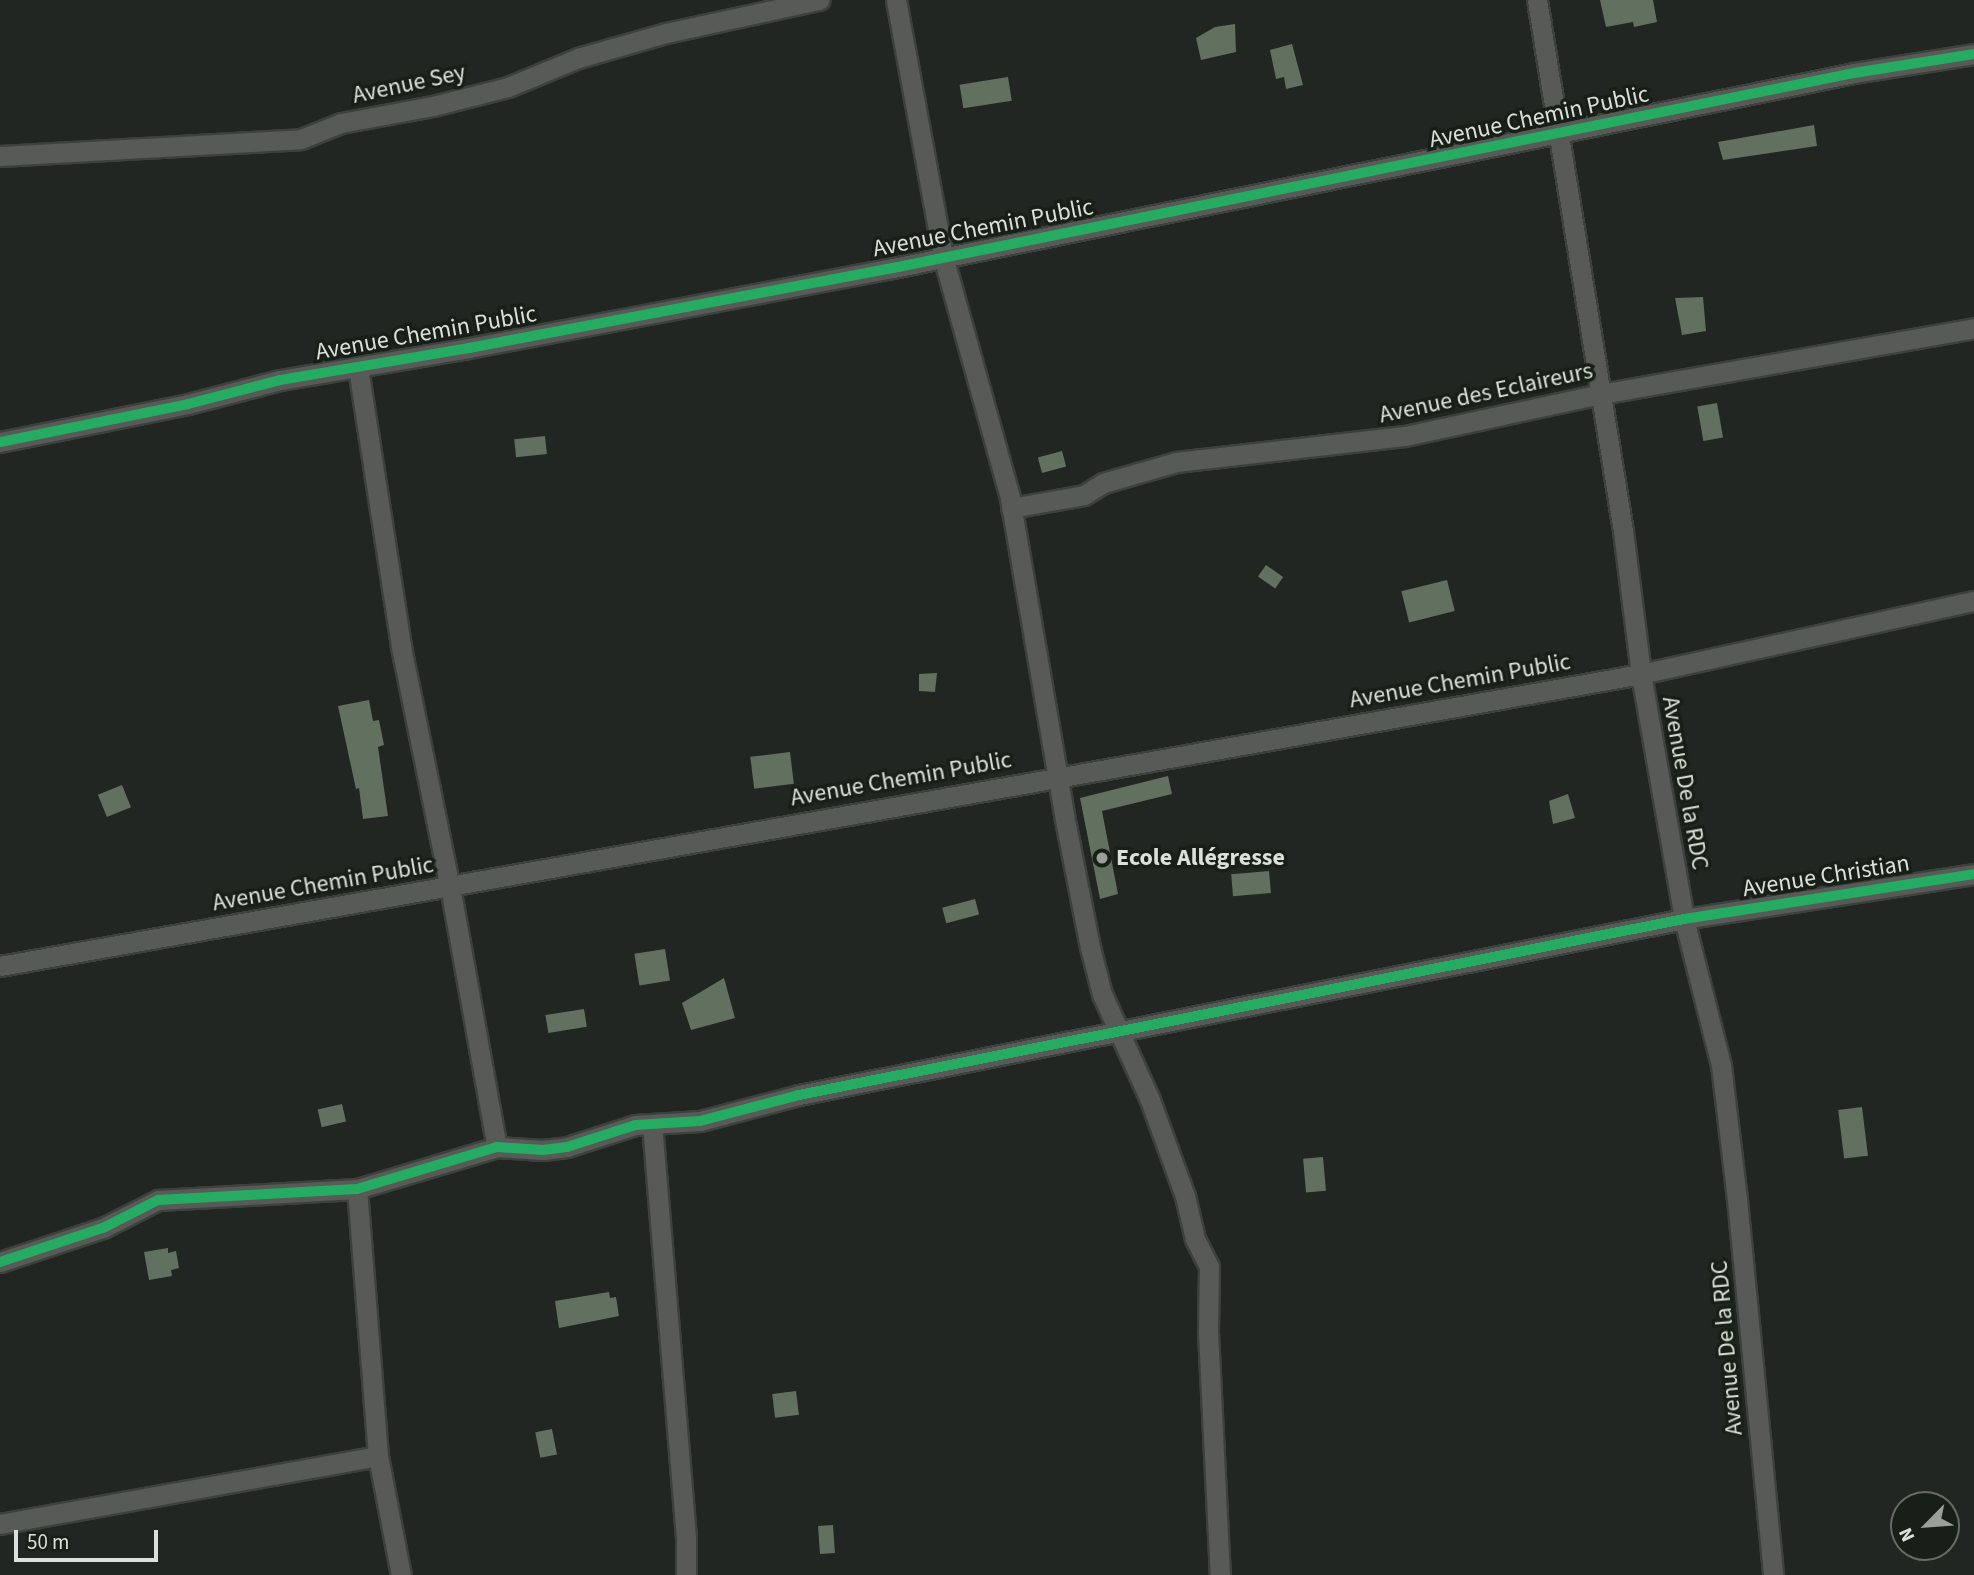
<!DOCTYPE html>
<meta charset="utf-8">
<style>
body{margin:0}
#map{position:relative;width:1974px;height:1575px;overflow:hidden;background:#222622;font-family:"Source Sans 3",sans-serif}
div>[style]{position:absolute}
.building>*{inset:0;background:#61705f;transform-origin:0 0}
.roads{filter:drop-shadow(2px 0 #3d413d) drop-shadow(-2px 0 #3d413d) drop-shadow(0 2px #3d413d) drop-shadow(0 -2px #3d413d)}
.minor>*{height:19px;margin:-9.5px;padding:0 9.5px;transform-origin:9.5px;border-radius:9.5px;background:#575a56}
.cycleway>*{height:10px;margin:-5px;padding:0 5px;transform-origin:5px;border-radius:5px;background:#26ab63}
.dots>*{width:19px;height:19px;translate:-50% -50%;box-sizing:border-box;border:4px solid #181f17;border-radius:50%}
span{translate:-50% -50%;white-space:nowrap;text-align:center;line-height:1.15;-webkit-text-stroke:7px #181f17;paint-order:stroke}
.street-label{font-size:24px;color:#dbe0db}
.poi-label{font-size:24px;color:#dbe0db;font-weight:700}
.left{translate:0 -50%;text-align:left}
.north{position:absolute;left:1890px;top:1491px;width:70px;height:70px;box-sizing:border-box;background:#181f17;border:2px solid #666c65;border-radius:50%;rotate:245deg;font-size:19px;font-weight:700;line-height:28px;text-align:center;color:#dbe0db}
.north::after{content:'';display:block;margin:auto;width:24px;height:32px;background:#9a9f9a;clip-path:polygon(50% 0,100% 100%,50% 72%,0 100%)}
.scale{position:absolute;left:14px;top:1530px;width:144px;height:32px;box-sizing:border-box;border:4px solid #dbe0db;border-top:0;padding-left:9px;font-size:21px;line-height:24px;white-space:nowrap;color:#dbe0db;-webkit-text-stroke:5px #181f17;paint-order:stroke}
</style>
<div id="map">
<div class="building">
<i style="clip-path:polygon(1600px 0,1653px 0,1657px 22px,1634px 27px,1633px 22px,1606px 27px)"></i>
<i style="clip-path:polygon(1235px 24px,1236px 52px,1201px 60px,1196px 38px,1215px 27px)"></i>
<i style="clip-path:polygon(1292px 44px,1303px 85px,1286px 89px,1284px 77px,1276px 79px,1270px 50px)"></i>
<i style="left:1008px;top:77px;width:24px;height:49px;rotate:81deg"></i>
<i style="clip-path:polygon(1814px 125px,1817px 146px,1723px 160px,1718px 142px)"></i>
<i style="clip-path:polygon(1703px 297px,1706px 331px,1682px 335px,1675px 298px)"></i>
<i style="left:1717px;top:403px;width:35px;height:20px;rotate:80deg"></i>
<i style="left:545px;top:436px;width:18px;height:31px;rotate:84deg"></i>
<i style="left:1062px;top:451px;width:16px;height:25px;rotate:75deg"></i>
<i style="left:1266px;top:565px;width:21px;height:14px;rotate:35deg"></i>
<i style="left:1447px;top:580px;width:32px;height:47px;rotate:76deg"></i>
<i style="clip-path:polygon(937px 673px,935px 692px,919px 691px,919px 674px)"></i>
<i style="clip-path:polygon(369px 700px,373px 721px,379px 720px,384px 745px,378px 747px,388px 816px,363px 819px,359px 788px,356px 789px,338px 706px)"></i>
<i style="left:790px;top:752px;width:32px;height:40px;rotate:83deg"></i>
<i style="clip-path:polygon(1168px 776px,1172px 794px,1102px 811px,1118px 894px,1100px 899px,1080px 798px)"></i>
<i style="left:122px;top:785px;width:24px;height:26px;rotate:68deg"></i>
<i style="clip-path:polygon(1568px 794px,1575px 818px,1553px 824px,1549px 801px)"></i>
<i style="left:1269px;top:871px;width:22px;height:38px;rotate:85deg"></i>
<i style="left:975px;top:899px;width:16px;height:34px;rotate:75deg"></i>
<i style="left:665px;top:949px;width:32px;height:31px;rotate:81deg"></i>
<i style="clip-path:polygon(724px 978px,735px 1018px,691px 1030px,682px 1003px)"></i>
<i style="left:584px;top:1009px;width:18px;height:39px;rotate:81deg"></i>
<i style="left:342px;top:1104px;width:18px;height:25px;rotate:77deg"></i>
<i style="left:1862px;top:1107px;width:49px;height:24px;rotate:83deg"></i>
<i style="left:1323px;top:1157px;width:34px;height:20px;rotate:85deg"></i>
<i style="clip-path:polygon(168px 1248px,168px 1253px,176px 1251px,179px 1268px,171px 1270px,172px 1276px,149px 1280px,144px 1252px)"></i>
<i style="clip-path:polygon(609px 1292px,610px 1298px,616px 1297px,619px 1316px,559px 1328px,555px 1301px)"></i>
<i style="left:796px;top:1391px;width:24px;height:24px;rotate:83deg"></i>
<i style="left:552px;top:1429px;width:26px;height:17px;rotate:79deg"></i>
<i style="left:833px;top:1525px;width:28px;height:15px;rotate:86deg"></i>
</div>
<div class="roads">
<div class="minor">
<i style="left:896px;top:0;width:260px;rotate:79.6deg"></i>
<i style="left:943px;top:256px;width:251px;rotate:74.5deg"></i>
<i style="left:1010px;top:498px;width:332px;rotate:80.3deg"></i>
<i style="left:1066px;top:825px;width:124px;rotate:78.9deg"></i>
<i style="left:1090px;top:947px;width:49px;rotate:75.7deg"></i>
<i style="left:1102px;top:994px;width:116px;rotate:65.6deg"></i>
<i style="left:1150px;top:1100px;width:102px;rotate:70deg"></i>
<i style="left:1185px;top:1196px;width:44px;rotate:76.9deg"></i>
<i style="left:1195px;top:1239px;width:31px;rotate:63deg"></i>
<i style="left:1209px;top:1267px;width:65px;rotate:90.9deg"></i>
<i style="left:1208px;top:1332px;width:243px;rotate:87.2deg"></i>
<i style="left:1537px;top:0;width:538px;rotate:80.8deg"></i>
<i style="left:1623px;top:531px;width:144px;rotate:82.8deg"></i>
<i style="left:1641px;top:674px;width:249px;rotate:80deg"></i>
<i style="left:1684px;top:919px;width:151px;rotate:75.8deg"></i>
<i style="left:1721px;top:1065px;width:135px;rotate:83.2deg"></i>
<i style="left:1737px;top:1199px;width:378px;rotate:84.5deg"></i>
<i style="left:0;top:156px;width:301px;rotate:-3.2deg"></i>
<i style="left:301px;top:139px;width:43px;rotate:-21.8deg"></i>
<i style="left:341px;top:123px;width:94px;rotate:-10.5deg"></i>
<i style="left:433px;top:106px;width:77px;rotate:-14.2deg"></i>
<i style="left:508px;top:87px;width:76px;rotate:-22.5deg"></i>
<i style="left:578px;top:58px;width:91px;rotate:-15.9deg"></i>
<i style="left:666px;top:33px;width:157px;rotate:-12.2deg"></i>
<i style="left:358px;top:368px;width:282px;rotate:81.2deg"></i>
<i style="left:401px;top:647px;width:245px;rotate:78.5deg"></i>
<i style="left:450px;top:887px;width:264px;rotate:79.8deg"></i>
<i style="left:0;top:442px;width:192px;rotate:-11.4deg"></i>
<i style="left:188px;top:404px;width:95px;rotate:-14.6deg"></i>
<i style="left:280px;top:380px;width:192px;rotate:-9.6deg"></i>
<i style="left:469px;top:348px;width:431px;rotate:-10.7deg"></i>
<i style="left:893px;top:268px;width:981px;rotate:-11.47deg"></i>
<i style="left:1854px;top:73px;width:121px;rotate:-9deg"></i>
<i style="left:1011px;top:508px;width:74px;rotate:-10.1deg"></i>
<i style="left:1084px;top:495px;width:22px;rotate:-32deg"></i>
<i style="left:1103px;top:483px;width:76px;rotate:-16deg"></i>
<i style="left:1176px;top:462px;width:230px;rotate:-6.5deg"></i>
<i style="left:1405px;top:436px;width:200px;rotate:-12.1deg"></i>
<i style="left:1601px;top:394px;width:379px;rotate:-10deg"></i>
<i style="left:0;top:966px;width:1667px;rotate:-10.09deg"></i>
<i style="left:1641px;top:674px;width:341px;rotate:-12.4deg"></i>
<i style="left:652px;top:1124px;width:413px;rotate:85.3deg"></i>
<i style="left:686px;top:1536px;width:39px;rotate:90deg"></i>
<i style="left:357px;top:1189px;width:268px;rotate:85.5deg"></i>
<i style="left:378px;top:1456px;width:121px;rotate:79.1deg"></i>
<i style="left:0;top:1262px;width:108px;rotate:-18.3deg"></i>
<i style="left:103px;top:1228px;width:62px;rotate:-27deg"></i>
<i style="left:158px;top:1200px;width:199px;rotate:-3.2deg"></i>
<i style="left:357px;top:1189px;width:146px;rotate:-16.7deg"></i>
<i style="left:497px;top:1147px;width:46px;rotate:3.7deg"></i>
<i style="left:543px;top:1150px;width:24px;rotate:-7deg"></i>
<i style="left:567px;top:1147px;width:71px;rotate:-17.9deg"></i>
<i style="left:635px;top:1125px;width:65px;rotate:-3.5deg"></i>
<i style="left:700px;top:1121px;width:102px;rotate:-14.7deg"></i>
<i style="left:799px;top:1095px;width:902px;rotate:-11.25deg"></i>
<i style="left:1684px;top:919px;width:293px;rotate:-8.8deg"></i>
<i style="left:0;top:1524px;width:384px;rotate:-10.2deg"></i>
</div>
</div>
<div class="cycleway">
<i style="left:0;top:442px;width:192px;rotate:-11.4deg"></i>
<i style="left:188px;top:404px;width:95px;rotate:-14.6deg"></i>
<i style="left:280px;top:380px;width:192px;rotate:-9.6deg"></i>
<i style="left:469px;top:348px;width:431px;rotate:-10.7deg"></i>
<i style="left:893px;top:268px;width:981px;rotate:-11.47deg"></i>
<i style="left:1854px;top:73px;width:121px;rotate:-9deg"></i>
<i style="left:0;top:1262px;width:108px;rotate:-18.3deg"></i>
<i style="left:103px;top:1228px;width:62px;rotate:-27deg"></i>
<i style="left:158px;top:1200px;width:199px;rotate:-3.2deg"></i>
<i style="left:357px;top:1189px;width:146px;rotate:-16.7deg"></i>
<i style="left:497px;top:1147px;width:46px;rotate:3.7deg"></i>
<i style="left:543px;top:1150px;width:24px;rotate:-7deg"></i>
<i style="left:567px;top:1147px;width:71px;rotate:-17.9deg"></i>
<i style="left:635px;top:1125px;width:65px;rotate:-3.5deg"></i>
<i style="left:700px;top:1121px;width:102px;rotate:-14.7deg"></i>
<i style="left:799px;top:1095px;width:902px;rotate:-11.25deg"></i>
<i style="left:1684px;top:919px;width:293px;rotate:-8.8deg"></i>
</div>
<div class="dots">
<i style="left:1102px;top:858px;background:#9a9f9a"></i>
</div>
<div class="street-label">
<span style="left:409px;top:84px;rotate:-12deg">Avenue Sey</span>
<span style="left:1539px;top:117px;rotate:-12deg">Avenue Chemin Public</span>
<span style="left:983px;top:228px;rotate:-11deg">Avenue Chemin Public</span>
<span style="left:426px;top:333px;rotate:-10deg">Avenue Chemin Public</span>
<span style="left:1486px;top:393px;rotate:-12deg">Avenue des Eclaireurs</span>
<span style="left:1460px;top:681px;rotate:-10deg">Avenue Chemin Public</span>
<span style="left:901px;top:779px;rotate:-10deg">Avenue Chemin Public</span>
<span style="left:1685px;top:783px;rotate:80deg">Avenue De la RDC</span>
<span style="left:1826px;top:876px;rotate:-9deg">Avenue Christian</span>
<span style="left:323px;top:884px;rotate:-10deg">Avenue Chemin Public</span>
<span style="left:1727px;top:1348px;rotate:-95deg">Avenue De la RDC</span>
</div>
<div class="poi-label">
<span class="left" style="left:1116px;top:858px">Ecole Allégresse</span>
</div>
<div class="north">N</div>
<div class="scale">50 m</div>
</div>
